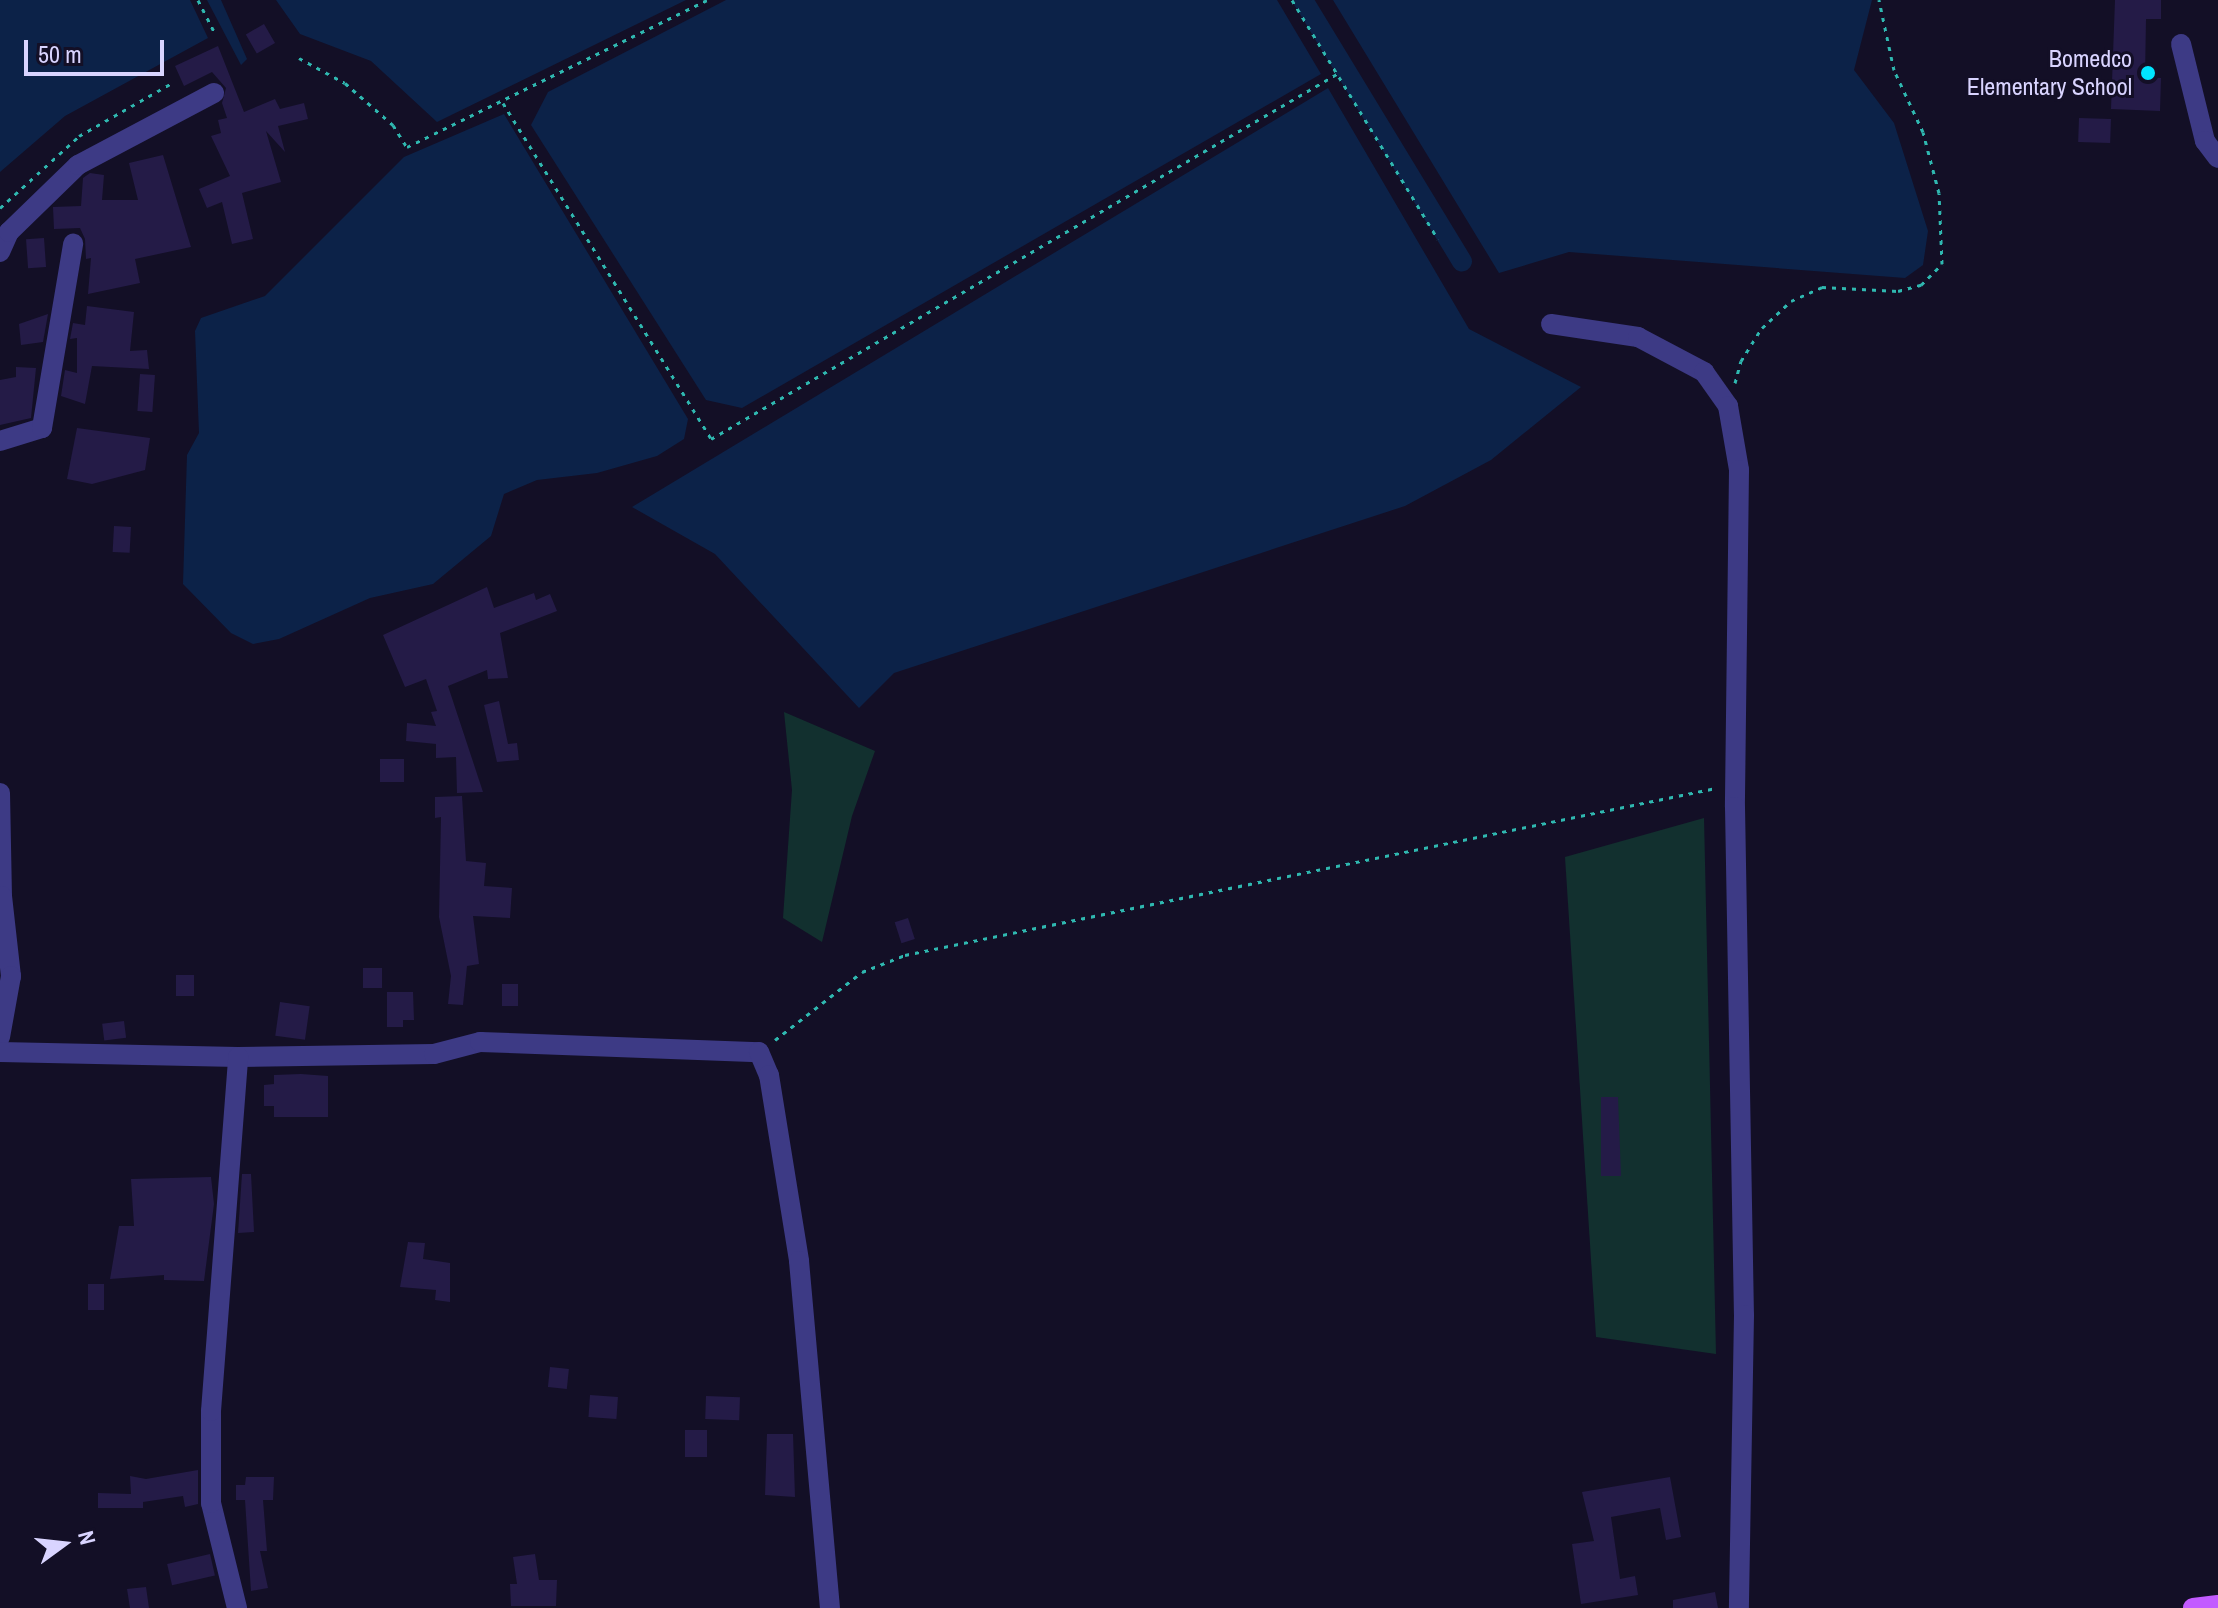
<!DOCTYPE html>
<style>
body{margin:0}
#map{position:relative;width:2218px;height:1608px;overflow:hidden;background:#130f26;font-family:"Archivo Narrow",sans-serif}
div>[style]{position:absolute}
.green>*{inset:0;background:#12302f}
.water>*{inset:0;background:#0c2248}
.canal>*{height:20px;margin:-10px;padding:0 10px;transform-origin:10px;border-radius:10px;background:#0c2248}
.building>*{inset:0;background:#241b47;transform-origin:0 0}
.path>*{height:3px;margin-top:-1.5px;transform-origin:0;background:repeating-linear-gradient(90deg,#2fb8b0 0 4px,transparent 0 10px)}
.minor>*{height:20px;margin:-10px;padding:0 10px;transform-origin:10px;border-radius:10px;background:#3d3a85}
.major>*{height:20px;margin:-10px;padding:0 10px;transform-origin:10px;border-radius:10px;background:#c25bff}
.dots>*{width:22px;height:22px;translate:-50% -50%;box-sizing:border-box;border:4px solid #130f26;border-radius:50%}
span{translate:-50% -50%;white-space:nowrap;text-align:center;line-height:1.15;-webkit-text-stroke:6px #130f26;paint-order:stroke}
.poi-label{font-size:24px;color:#d9d4ff}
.right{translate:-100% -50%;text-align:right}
.north{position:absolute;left:24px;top:1504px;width:80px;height:80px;-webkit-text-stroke:6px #130f26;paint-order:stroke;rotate:75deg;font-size:22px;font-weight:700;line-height:32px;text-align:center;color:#d9d4ff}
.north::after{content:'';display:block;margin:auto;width:28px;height:36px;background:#d9d4ff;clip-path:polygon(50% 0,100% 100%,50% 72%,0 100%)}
.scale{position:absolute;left:24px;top:40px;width:140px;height:36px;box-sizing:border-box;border:4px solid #d9d4ff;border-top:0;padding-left:10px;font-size:24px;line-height:28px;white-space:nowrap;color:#d9d4ff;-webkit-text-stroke:6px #130f26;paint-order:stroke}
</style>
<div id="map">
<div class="green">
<i style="clip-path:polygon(784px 712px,875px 751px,852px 816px,822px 942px,783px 918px,792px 790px)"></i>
<i style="clip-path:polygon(1704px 818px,1716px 1354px,1596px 1337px,1565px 857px)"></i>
</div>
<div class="water">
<i style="clip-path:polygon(0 0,190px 0,208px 38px,65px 116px,0 172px)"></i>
<i style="clip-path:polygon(207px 0,221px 0,247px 59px,241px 65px)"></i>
<i style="clip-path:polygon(276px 0,686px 0,437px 122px,371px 61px,300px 34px)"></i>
<i style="clip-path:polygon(726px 0,1277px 0,1321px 74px,742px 408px,706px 400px,531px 125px,548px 92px)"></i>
<i style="clip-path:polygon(1333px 0,1872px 0,1854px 70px,1894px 123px,1928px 231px,1923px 265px,1905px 278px,1569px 252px,1499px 273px)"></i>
<i style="clip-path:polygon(1328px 88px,1469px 329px,1581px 387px,1491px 460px,1405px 506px,894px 673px,859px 708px,715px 554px,632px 507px)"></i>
<i style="clip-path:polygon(504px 114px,688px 419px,684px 439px,657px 456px,597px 473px,537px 480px,504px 494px,491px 536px,433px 584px,370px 598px,279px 639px,253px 644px,231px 633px,183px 584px,187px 455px,199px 433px,195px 331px,201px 318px,265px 296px,404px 157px)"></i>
</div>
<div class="canal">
<i style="left:1303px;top:0;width:306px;rotate:58.7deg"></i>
</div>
<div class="building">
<i style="clip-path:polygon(2115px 0,2161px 0,2161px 19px,2146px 19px,2145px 77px,2161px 78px,2160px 111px,2111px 109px)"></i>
<i style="left:264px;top:24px;width:22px;height:21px;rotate:60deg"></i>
<i style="clip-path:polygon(218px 46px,244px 112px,275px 99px,280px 109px,304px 103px,308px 119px,278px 126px,285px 152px,266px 131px,281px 182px,242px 193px,253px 239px,232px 244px,222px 202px,207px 208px,199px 189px,230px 176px,211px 136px,221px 133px,218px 120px,227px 118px,222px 103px,226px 88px,212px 72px,184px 86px,175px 66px)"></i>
<i style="left:2079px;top:118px;width:32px;height:24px;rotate:2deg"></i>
<i style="clip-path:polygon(163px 155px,191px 247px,135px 259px,140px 283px,88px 294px,91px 258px,86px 259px,85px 239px,80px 228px,54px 229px,53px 207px,81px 206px,83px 178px,90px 173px,104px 175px,102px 200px,138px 200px,129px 163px)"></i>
<i style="left:44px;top:238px;width:29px;height:18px;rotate:86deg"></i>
<i style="clip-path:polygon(87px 306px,134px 312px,130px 351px,147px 350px,149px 369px,92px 366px,85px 404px,61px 396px,65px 370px,77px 373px,77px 338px,70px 339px,73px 323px,85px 325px)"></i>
<i style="clip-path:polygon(48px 314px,43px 342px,21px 345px,19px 324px)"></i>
<i style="clip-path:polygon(16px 367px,36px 368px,31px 418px,0 425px,0 380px,16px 377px)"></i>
<i style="left:140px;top:374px;width:15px;height:37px;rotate:4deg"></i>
<i style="clip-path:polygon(77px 428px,150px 438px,145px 470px,92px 484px,67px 479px)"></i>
<i style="left:114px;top:526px;width:17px;height:26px;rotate:3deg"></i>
<i style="clip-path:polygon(487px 587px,494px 608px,534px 593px,536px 600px,550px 594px,557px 611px,500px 633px,508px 678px,488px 679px,487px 670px,448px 686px,483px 792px,457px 793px,456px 757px,436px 758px,436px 744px,406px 741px,407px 723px,436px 726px,431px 712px,437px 711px,426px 679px,405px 687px,383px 635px)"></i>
<i style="clip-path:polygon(499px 701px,508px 744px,517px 743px,519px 760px,497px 762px,484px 705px)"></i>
<i style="left:380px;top:759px;width:24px;height:23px"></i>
<i style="clip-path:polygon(462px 796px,466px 861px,486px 863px,484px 886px,512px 888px,510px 918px,473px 916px,479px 964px,467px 966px,463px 1005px,448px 1004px,451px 976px,439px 917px,441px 817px,435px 818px,435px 797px)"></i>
<i style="left:908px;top:918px;width:22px;height:14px;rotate:72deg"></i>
<i style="left:363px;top:968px;width:19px;height:20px"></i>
<i style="left:176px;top:975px;width:18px;height:21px"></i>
<i style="left:502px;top:984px;width:16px;height:22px"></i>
<i style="clip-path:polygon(387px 992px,413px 992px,414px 1020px,403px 1020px,403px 1027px,387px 1027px)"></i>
<i style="left:280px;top:1002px;width:30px;height:34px;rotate:8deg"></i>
<i style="left:124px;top:1021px;width:17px;height:22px;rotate:83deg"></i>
<i style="clip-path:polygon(301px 1074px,328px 1076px,328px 1117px,274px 1117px,274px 1106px,264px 1106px,264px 1085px,274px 1084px,274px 1075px)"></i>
<i style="clip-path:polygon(1601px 1097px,1618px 1097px,1621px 1176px,1601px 1176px)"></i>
<i style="clip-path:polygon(242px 1174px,251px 1174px,254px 1232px,238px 1233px)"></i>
<i style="clip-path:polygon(211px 1177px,214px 1204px,204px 1281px,164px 1280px,164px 1275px,110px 1279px,119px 1226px,134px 1226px,131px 1179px)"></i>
<i style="clip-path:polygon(408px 1242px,425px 1243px,423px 1259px,450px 1263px,450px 1302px,435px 1300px,436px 1290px,400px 1287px)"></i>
<i style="left:88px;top:1284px;width:16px;height:26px"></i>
<i style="left:550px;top:1367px;width:19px;height:20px;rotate:6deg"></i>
<i style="left:590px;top:1395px;width:28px;height:22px;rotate:4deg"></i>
<i style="left:706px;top:1396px;width:34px;height:23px;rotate:2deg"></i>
<i style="left:685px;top:1430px;width:22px;height:27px"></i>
<i style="clip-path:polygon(767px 1434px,793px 1434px,795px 1497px,765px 1495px)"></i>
<i style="clip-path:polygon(198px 1470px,198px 1504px,185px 1507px,183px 1496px,143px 1502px,143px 1508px,98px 1508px,98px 1493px,131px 1494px,130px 1476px,146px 1479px)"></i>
<i style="clip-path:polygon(246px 1477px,274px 1477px,273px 1500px,263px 1500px,267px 1551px,260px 1551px,268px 1588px,251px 1591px,245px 1500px,236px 1500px,236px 1485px,245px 1485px)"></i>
<i style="clip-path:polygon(1670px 1477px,1681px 1537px,1666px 1540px,1660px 1508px,1611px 1517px,1620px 1579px,1635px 1576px,1638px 1595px,1581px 1604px,1572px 1544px,1594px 1541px,1582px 1492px)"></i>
<i style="left:210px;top:1554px;width:22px;height:44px;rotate:77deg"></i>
<i style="clip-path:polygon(535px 1554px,539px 1580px,557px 1580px,556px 1606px,511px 1606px,510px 1584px,517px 1584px,513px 1557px)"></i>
<i style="clip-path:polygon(146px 1587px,149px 1608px,130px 1608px,127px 1589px)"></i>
<i style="clip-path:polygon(1715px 1592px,1718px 1608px,1673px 1608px,1673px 1600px)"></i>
</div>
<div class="path">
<i style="left:198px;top:0;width:39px;rotate:63deg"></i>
<i style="left:1292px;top:0;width:280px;rotate:58.6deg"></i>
<i style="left:299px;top:58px;width:52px;rotate:28.5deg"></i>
<i style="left:345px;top:83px;width:64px;rotate:41.2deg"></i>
<i style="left:393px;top:125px;width:26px;rotate:58deg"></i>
<i style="left:407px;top:147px;width:334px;rotate:-26.1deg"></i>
<i style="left:503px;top:103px;width:395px;rotate:58.2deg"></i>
<i style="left:711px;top:439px;width:725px;rotate:-30.25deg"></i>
<i style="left:0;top:208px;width:107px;rotate:-42.3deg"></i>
<i style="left:79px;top:136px;width:107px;rotate:-29.7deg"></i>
<i style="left:1735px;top:383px;width:23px;rotate:-75deg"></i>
<i style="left:1741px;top:361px;width:39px;rotate:-58deg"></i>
<i style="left:1762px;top:328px;width:40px;rotate:-43deg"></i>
<i style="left:1791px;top:301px;width:34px;rotate:-24deg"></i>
<i style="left:1822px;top:287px;width:76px;rotate:3deg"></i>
<i style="left:1898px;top:291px;width:24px;rotate:-15deg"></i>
<i style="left:1921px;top:285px;width:30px;rotate:-45deg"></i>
<i style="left:1942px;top:264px;width:71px;rotate:-92.4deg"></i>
<i style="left:1939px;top:193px;width:63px;rotate:-104.7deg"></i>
<i style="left:1923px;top:132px;width:68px;rotate:-115.1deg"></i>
<i style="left:1894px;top:70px;width:72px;rotate:-102.1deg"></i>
<i style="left:775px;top:1040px;width:110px;rotate:-38deg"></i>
<i style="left:862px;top:972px;width:46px;rotate:-21.6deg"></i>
<i style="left:905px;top:955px;width:828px;rotate:-11.64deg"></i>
</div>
<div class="minor">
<i style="left:2181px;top:44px;width:100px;rotate:76.1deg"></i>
<i style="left:2205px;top:141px;width:21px;rotate:53deg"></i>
<i style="left:0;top:252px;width:22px;rotate:-66deg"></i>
<i style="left:9px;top:232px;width:96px;rotate:-44.2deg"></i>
<i style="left:78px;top:165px;width:154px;rotate:-27.9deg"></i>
<i style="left:1551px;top:324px;width:88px;rotate:8.5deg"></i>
<i style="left:1638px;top:337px;width:75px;rotate:27.9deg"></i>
<i style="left:1704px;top:372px;width:42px;rotate:54.8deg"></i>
<i style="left:1728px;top:406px;width:65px;rotate:80.2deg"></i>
<i style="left:1739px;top:470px;width:337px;rotate:90.7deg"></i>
<i style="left:1735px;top:807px;width:508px;rotate:88.99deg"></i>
<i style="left:1744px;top:1315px;width:293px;rotate:91deg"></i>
<i style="left:0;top:441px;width:44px;rotate:-17.2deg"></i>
<i style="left:42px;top:428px;width:187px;rotate:-80.4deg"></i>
<i style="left:0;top:793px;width:103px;rotate:88.9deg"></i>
<i style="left:2px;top:896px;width:81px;rotate:83.6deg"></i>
<i style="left:11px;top:976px;width:62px;rotate:100.2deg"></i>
<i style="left:0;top:1052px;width:238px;rotate:1.2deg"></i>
<i style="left:238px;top:1057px;width:196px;rotate:-0.9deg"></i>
<i style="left:434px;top:1054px;width:48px;rotate:-14.6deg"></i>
<i style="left:480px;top:1042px;width:279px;rotate:2.1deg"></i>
<i style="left:759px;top:1052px;width:25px;rotate:67deg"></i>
<i style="left:769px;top:1075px;width:188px;rotate:80.8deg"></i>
<i style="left:799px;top:1261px;width:348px;rotate:84.9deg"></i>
<i style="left:237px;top:1608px;width:108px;rotate:-103.9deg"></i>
<i style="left:211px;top:1503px;width:92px;rotate:-90deg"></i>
<i style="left:211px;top:1411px;width:355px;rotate:-85.6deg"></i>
</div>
<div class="major">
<i style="left:2193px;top:1608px;width:25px;rotate:-7deg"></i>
</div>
<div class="dots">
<i style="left:2148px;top:73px;background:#00e5ff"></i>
</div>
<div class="poi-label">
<span class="right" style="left:2132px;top:73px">Bomedco<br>Elementary School</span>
</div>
<div class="north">N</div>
<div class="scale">50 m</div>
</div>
